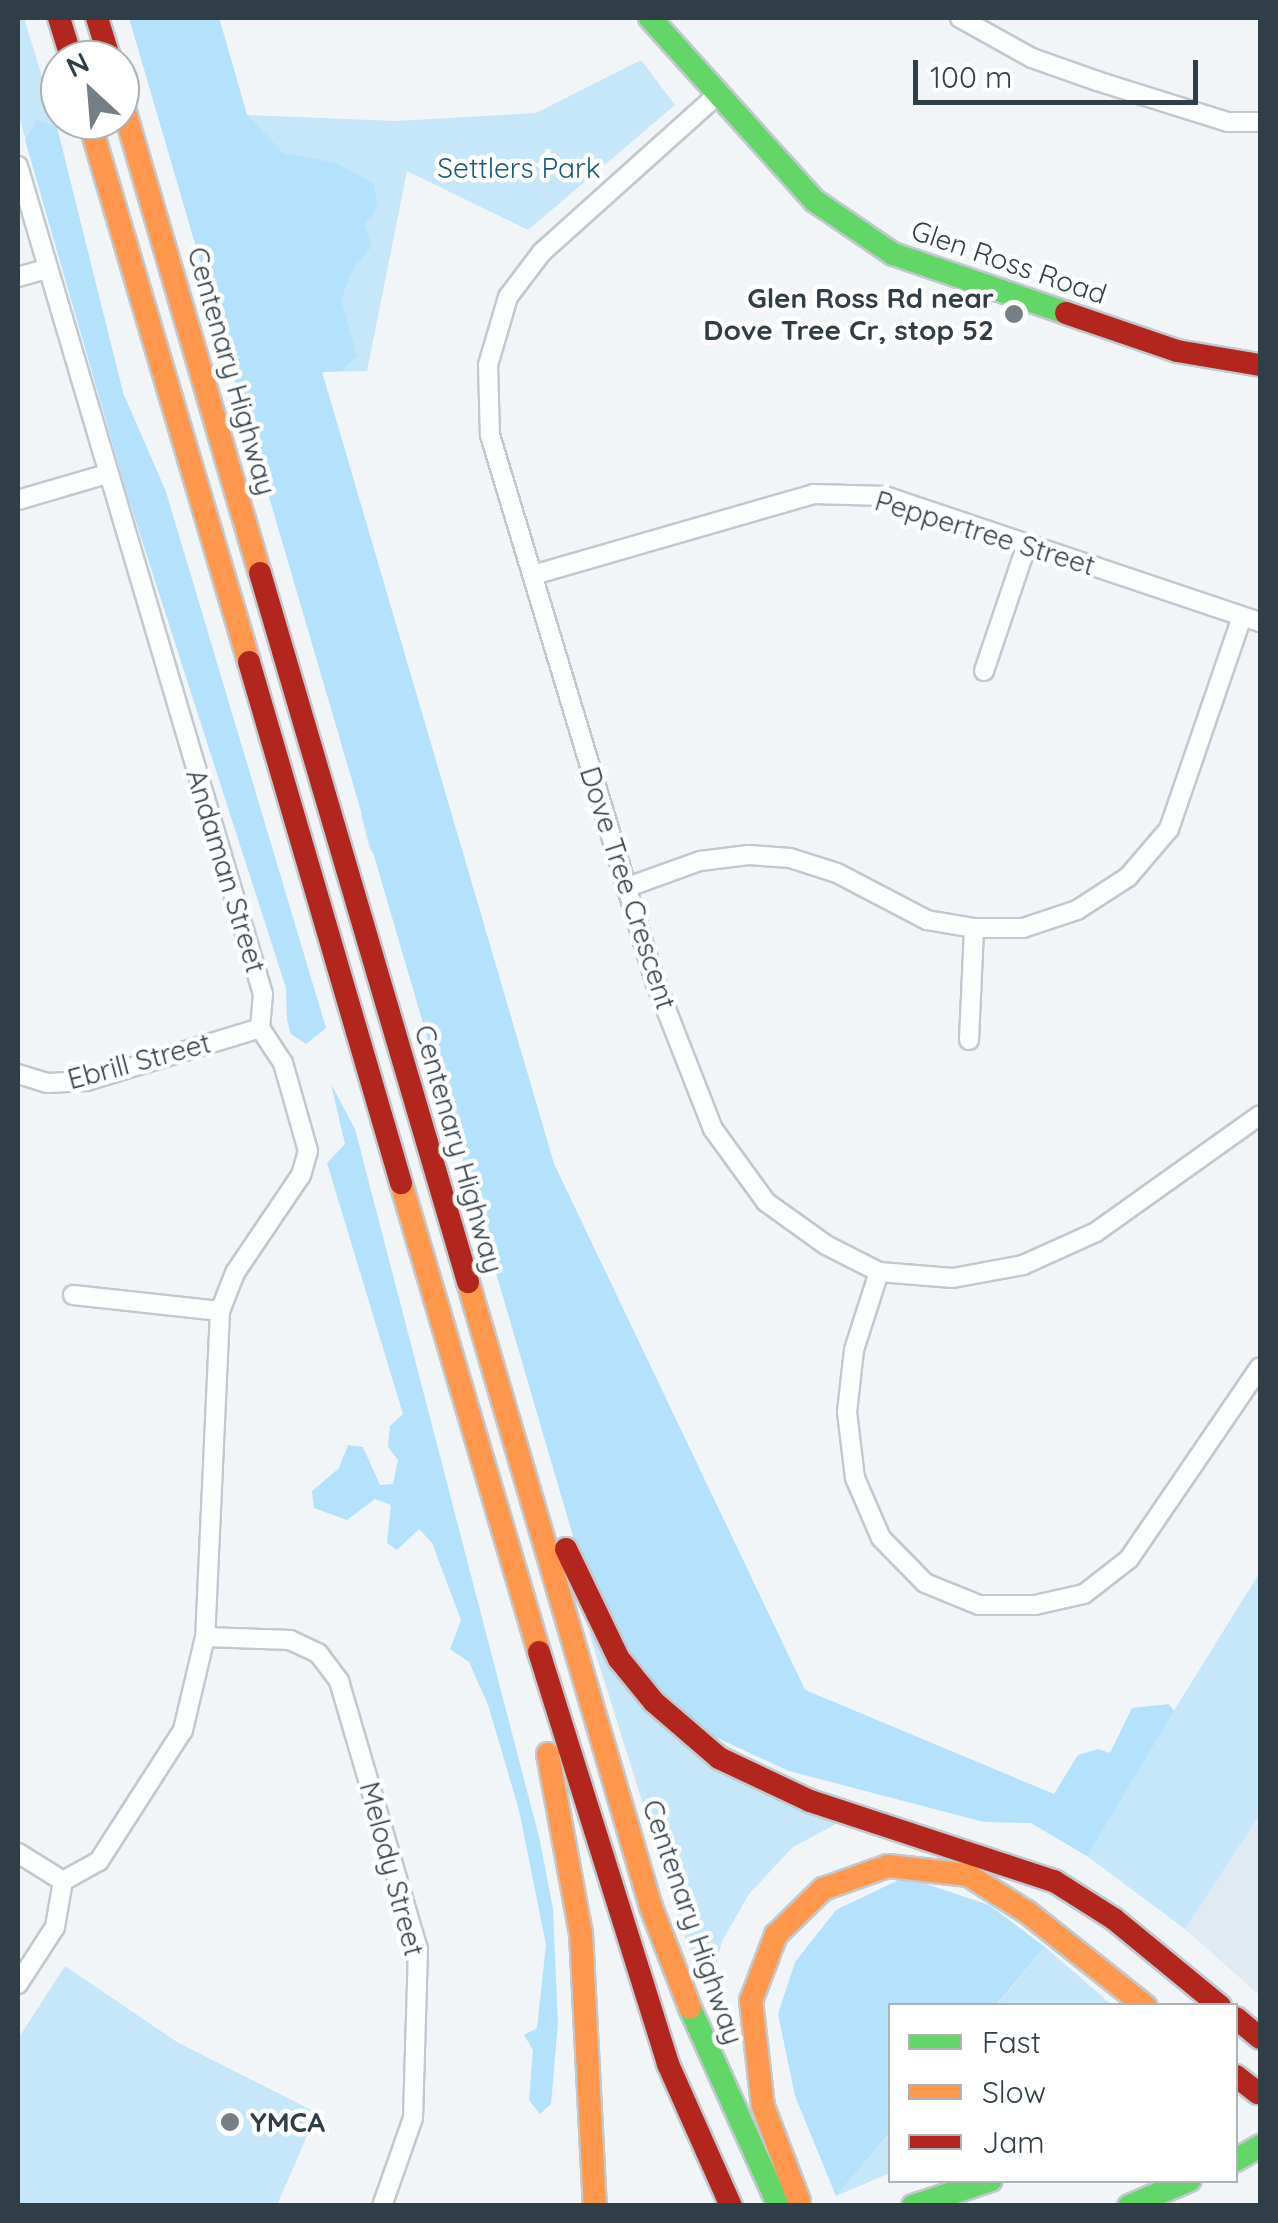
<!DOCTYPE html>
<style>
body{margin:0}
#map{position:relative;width:1278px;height:2223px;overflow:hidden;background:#f2f5f8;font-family:Quicksand,sans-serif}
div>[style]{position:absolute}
.built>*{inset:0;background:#dfeaf2}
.green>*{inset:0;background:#c6e6fa}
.forest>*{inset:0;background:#b4e1fb}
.roads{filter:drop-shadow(2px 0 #c1c9cf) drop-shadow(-2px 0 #c1c9cf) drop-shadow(0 2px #c1c9cf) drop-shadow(0 -2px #c1c9cf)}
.street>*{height:18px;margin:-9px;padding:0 9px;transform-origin:9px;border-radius:9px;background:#fdfefe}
.fast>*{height:22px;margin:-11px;padding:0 11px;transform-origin:11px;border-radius:11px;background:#63d668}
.slow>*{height:22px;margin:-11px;padding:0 11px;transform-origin:11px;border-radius:11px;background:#ff974d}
.jam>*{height:22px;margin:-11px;padding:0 11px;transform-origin:11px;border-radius:11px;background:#b3261e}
.dots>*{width:28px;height:28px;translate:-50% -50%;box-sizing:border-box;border:5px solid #fff;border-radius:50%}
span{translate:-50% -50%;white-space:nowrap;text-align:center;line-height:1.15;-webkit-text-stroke:9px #fff;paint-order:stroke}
.park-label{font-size:28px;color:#1c5977}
.street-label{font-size:28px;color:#2f3e47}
.poi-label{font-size:28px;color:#2f3e47;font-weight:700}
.right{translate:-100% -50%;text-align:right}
.left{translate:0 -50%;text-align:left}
.frame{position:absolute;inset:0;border:20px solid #2f3e47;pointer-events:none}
.legend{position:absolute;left:888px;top:2003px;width:350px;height:180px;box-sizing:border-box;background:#fff;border:2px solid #acb2b5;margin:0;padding:12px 18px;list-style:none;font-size:30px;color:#2f3e47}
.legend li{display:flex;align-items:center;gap:20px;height:50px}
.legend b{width:50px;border:2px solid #acb2b5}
.north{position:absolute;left:40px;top:40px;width:100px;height:100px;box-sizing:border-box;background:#fff;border:2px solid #acb2b5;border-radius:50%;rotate:334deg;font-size:28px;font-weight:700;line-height:40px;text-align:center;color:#2f3e47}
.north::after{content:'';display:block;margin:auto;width:35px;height:45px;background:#737e85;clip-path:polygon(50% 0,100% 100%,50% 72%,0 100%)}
.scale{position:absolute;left:913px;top:60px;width:285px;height:45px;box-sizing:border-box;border:5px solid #2f3e47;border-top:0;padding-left:12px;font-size:30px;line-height:35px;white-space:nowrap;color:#2f3e47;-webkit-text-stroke:8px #fff;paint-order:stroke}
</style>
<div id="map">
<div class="built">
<i style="clip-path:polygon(1260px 1814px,1260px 1996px,1185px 1929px)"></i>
</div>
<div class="green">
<i style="clip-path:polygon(18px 18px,24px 18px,53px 112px,123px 393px,166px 492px,128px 497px,18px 113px)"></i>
<i style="clip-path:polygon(219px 18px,247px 115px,396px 121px,536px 113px,641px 60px,675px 105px,528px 230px,407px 171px,367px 371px,322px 372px,554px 1164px,805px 1690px,1108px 1817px,1260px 1572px,1260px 1814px,1185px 1929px,1087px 1856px,1031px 1823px,785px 1741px,388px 864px,370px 850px,361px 815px,371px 802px)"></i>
<i style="clip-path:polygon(588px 1629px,646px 1712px,842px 1821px,793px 1847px,749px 1894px,722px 1941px,710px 1991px,685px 1938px)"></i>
<i style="clip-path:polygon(1045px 1947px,1112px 2005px,996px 2006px)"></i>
<i style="clip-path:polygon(65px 1966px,177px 2042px,317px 2113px,277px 2205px,18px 2205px,18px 2039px)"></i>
<i style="clip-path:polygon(890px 2132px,890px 2173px,836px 2196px)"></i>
</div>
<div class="forest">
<i style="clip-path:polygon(129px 18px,219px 18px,247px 115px,283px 153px,336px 163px,374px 184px,377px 207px,364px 225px,372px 246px,353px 269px,341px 300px,357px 356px,342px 371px,322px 372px,554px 1164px,805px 1690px,1054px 1794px,1078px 1755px,1098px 1749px,1110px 1753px,1132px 1708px,1169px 1704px,1174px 1711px,1087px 1856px,1031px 1823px,984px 1822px,789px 1771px,698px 1729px,639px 1671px,575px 1543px)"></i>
<i style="clip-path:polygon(37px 120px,57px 127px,123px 393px,166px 492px,326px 1028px,306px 1044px,291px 1034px,287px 1020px,286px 988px,128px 497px,25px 140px)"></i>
<i style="clip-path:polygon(331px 1084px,355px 1129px,540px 1841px,553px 1909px,558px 2023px,551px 2104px,540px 2114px,529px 2100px,533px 2050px,524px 2035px,537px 2028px,546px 1945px,519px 1810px,488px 1705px,469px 1662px,450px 1649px,461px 1620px,432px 1543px,419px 1529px,397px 1550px,387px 1543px,391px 1505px,375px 1499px,347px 1520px,314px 1508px,312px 1491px,339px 1468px,348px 1445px,363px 1447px,380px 1485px,393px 1484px,398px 1460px,388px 1447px,390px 1426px,403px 1414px,327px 1163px,345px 1144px)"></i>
<i style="clip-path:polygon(905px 1877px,989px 1905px,1045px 1947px,996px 2005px,890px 2006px,890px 2132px,836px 2196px,795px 2096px,778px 2014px,795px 1962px,836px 1910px)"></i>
</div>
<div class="roads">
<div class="street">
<i style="left:960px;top:18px;width:82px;rotate:29.1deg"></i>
<i style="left:1032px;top:58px;width:69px;rotate:19.5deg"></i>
<i style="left:1097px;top:81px;width:137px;rotate:17.4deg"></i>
<i style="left:1228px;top:122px;width:32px"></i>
<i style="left:716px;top:96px;width:234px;rotate:138.1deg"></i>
<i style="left:542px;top:252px;width:56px;rotate:127.1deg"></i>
<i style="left:508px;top:297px;width:71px;rotate:106.4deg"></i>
<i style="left:488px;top:365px;width:70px;rotate:88.4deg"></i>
<i style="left:490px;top:435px;width:570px;rotate:73.19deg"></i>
<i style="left:655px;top:981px;width:159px;rotate:68.6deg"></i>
<i style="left:713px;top:1129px;width:90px;rotate:54deg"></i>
<i style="left:766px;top:1202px;width:74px;rotate:35.6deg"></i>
<i style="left:826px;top:1245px;width:59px;rotate:27deg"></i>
<i style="left:879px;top:1272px;width:74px;rotate:4.6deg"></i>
<i style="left:953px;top:1278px;width:71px;rotate:-10.5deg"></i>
<i style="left:1023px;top:1265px;width:80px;rotate:-24.3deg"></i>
<i style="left:1096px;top:1232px;width:201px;rotate:-35.5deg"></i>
<i style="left:18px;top:166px;width:863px;rotate:73.52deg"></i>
<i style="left:263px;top:994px;width:34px;rotate:95deg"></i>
<i style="left:260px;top:1028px;width:42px;rotate:56.7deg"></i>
<i style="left:283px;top:1063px;width:91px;rotate:74.1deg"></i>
<i style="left:308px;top:1151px;width:25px;rotate:106deg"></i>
<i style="left:301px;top:1175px;width:118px;rotate:124deg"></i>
<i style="left:235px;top:1273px;width:41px;rotate:111.5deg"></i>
<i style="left:220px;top:1311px;width:326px;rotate:92.6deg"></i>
<i style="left:205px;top:1637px;width:96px;rotate:103.3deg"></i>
<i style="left:183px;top:1730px;width:156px;rotate:122.7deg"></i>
<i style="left:99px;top:1861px;width:41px;rotate:150.9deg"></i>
<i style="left:63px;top:1881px;width:47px;rotate:99.9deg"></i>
<i style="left:55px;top:1927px;width:68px;rotate:123deg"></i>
<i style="left:18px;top:277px;width:29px;rotate:-16deg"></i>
<i style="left:18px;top:500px;width:93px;rotate:-16.3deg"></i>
<i style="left:533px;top:575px;width:292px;rotate:-16.1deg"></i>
<i style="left:814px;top:494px;width:71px;rotate:1.6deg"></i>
<i style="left:885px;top:496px;width:396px;rotate:18.6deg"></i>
<i style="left:984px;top:671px;width:134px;rotate:-71.3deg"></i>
<i style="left:625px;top:888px;width:80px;rotate:-19.8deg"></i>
<i style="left:700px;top:861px;width:49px;rotate:-7deg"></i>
<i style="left:749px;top:855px;width:41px;rotate:4.2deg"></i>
<i style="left:790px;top:858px;width:49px;rotate:17.7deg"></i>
<i style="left:837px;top:873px;width:102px;rotate:27.6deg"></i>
<i style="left:927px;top:920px;width:48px;rotate:9.7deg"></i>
<i style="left:974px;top:928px;width:49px"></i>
<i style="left:1023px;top:928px;width:57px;rotate:-18.4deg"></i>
<i style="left:1077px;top:910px;width:61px;rotate:-32.9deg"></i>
<i style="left:1128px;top:877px;width:63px;rotate:-49.5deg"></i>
<i style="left:1169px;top:829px;width:224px;rotate:-71deg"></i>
<i style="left:969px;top:1040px;width:112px;rotate:-87.4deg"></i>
<i style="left:18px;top:1074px;width:31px;rotate:17deg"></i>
<i style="left:48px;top:1083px;width:39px;rotate:-3deg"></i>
<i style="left:87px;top:1081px;width:181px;rotate:-17deg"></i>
<i style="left:879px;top:1272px;width:82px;rotate:107.8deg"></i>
<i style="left:854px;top:1350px;width:62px;rotate:96.4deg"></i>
<i style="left:847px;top:1412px;width:66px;rotate:83.1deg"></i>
<i style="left:855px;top:1478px;width:65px;rotate:66.6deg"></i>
<i style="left:881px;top:1538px;width:63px;rotate:45.6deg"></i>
<i style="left:925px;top:1583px;width:58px;rotate:22.2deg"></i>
<i style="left:979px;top:1605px;width:56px"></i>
<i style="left:1035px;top:1605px;width:50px;rotate:-12.7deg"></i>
<i style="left:1084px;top:1594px;width:57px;rotate:-37.9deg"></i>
<i style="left:1129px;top:1559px;width:232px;rotate:-55.7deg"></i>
<i style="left:73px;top:1295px;width:148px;rotate:6.2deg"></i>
<i style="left:205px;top:1637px;width:85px;rotate:2deg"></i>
<i style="left:290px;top:1640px;width:31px;rotate:25deg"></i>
<i style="left:318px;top:1653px;width:35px;rotate:53deg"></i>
<i style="left:339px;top:1681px;width:279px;rotate:73.6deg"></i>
<i style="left:418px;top:1949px;width:169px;rotate:91.7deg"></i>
<i style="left:413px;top:2118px;width:93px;rotate:109.4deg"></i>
<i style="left:18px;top:1853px;width:53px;rotate:31.9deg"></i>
</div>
<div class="fast">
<i style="left:650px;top:18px;width:246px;rotate:48deg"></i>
<i style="left:815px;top:201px;width:94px;rotate:34.2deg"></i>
<i style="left:893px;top:254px;width:183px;rotate:18.8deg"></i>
<i style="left:690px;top:2008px;width:217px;rotate:65.8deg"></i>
<i style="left:1236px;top:2160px;width:28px;rotate:-30deg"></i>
<i style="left:913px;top:2206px;width:82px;rotate:-18.4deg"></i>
<i style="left:1129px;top:2206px;width:66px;rotate:-23.1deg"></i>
</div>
<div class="slow">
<i style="left:120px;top:95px;width:498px;rotate:73.7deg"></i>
<i style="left:89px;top:120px;width:565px;rotate:73.55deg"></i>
<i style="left:401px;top:1183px;width:489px;rotate:73.6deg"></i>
<i style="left:468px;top:1282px;width:651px;rotate:73.68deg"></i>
<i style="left:651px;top:1907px;width:108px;rotate:68.9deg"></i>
<i style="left:548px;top:1754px;width:182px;rotate:79.6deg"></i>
<i style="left:581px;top:1933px;width:273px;rotate:87.1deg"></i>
<i style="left:799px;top:2201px;width:102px;rotate:-110.8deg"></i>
<i style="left:763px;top:2106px;width:106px;rotate:-96.5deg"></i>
<i style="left:751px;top:2001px;width:71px;rotate:-69.3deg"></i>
<i style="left:776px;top:1935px;width:66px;rotate:-44.4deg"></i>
<i style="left:823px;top:1889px;width:69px;rotate:-19.5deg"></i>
<i style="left:888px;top:1866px;width:81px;rotate:6.4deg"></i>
<i style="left:968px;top:1875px;width:70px;rotate:32.1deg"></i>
<i style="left:1027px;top:1912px;width:151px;rotate:38.5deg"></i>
</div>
<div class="jam">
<i style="left:59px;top:18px;width:44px;rotate:72.8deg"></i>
<i style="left:97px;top:18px;width:44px;rotate:72.8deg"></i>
<i style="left:1066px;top:313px;width:117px;rotate:18.9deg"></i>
<i style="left:1177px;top:351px;width:84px;rotate:9.6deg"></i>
<i style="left:260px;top:573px;width:739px;rotate:73.65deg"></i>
<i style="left:249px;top:662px;width:543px;rotate:73.74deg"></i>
<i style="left:566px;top:1549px;width:122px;rotate:64.3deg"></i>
<i style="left:619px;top:1659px;width:55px;rotate:50.9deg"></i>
<i style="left:654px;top:1702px;width:86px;rotate:40.7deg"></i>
<i style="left:719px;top:1758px;width:101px;rotate:25.3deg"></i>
<i style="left:810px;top:1801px;width:257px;rotate:18.2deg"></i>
<i style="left:1054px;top:1881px;width:71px;rotate:32.3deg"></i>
<i style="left:1114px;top:1919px;width:137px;rotate:39.4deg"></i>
<i style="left:539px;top:1652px;width:432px;rotate:72.6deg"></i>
<i style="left:668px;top:2064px;width:155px;rotate:66.1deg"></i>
<i style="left:1236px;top:2018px;width:31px;rotate:40deg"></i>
<i style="left:1236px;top:2076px;width:28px;rotate:38deg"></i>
</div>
</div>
<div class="dots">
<i style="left:1014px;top:314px;background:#737e85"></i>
<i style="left:230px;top:2122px;background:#737e85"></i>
</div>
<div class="park-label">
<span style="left:519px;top:168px">Settlers Park</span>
</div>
<div class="street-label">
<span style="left:1009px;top:262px;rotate:19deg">Glen Ross Road</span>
<span style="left:232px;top:371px;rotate:74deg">Centenary Highway</span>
<span style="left:985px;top:533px;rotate:17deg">Peppertree Street</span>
<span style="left:226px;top:871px;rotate:73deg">Andaman Street</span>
<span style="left:628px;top:888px;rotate:72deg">Dove Tree Crescent</span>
<span style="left:139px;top:1061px;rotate:-15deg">Ebrill Street</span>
<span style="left:459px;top:1149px;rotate:74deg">Centenary Highway</span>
<span style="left:392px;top:1869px;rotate:75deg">Melody Street</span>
<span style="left:693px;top:1922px;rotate:71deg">Centenary Highway</span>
</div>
<div class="poi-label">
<span class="right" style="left:994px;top:314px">Glen Ross Rd near<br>Dove Tree Cr, stop 52</span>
<span class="left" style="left:250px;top:2122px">YMCA</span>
</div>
<div class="frame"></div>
<ul class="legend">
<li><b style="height:12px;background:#63d668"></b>Fast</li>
<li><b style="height:12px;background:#ff974d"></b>Slow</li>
<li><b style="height:12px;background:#b3261e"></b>Jam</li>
</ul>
<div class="north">N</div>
<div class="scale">100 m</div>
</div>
